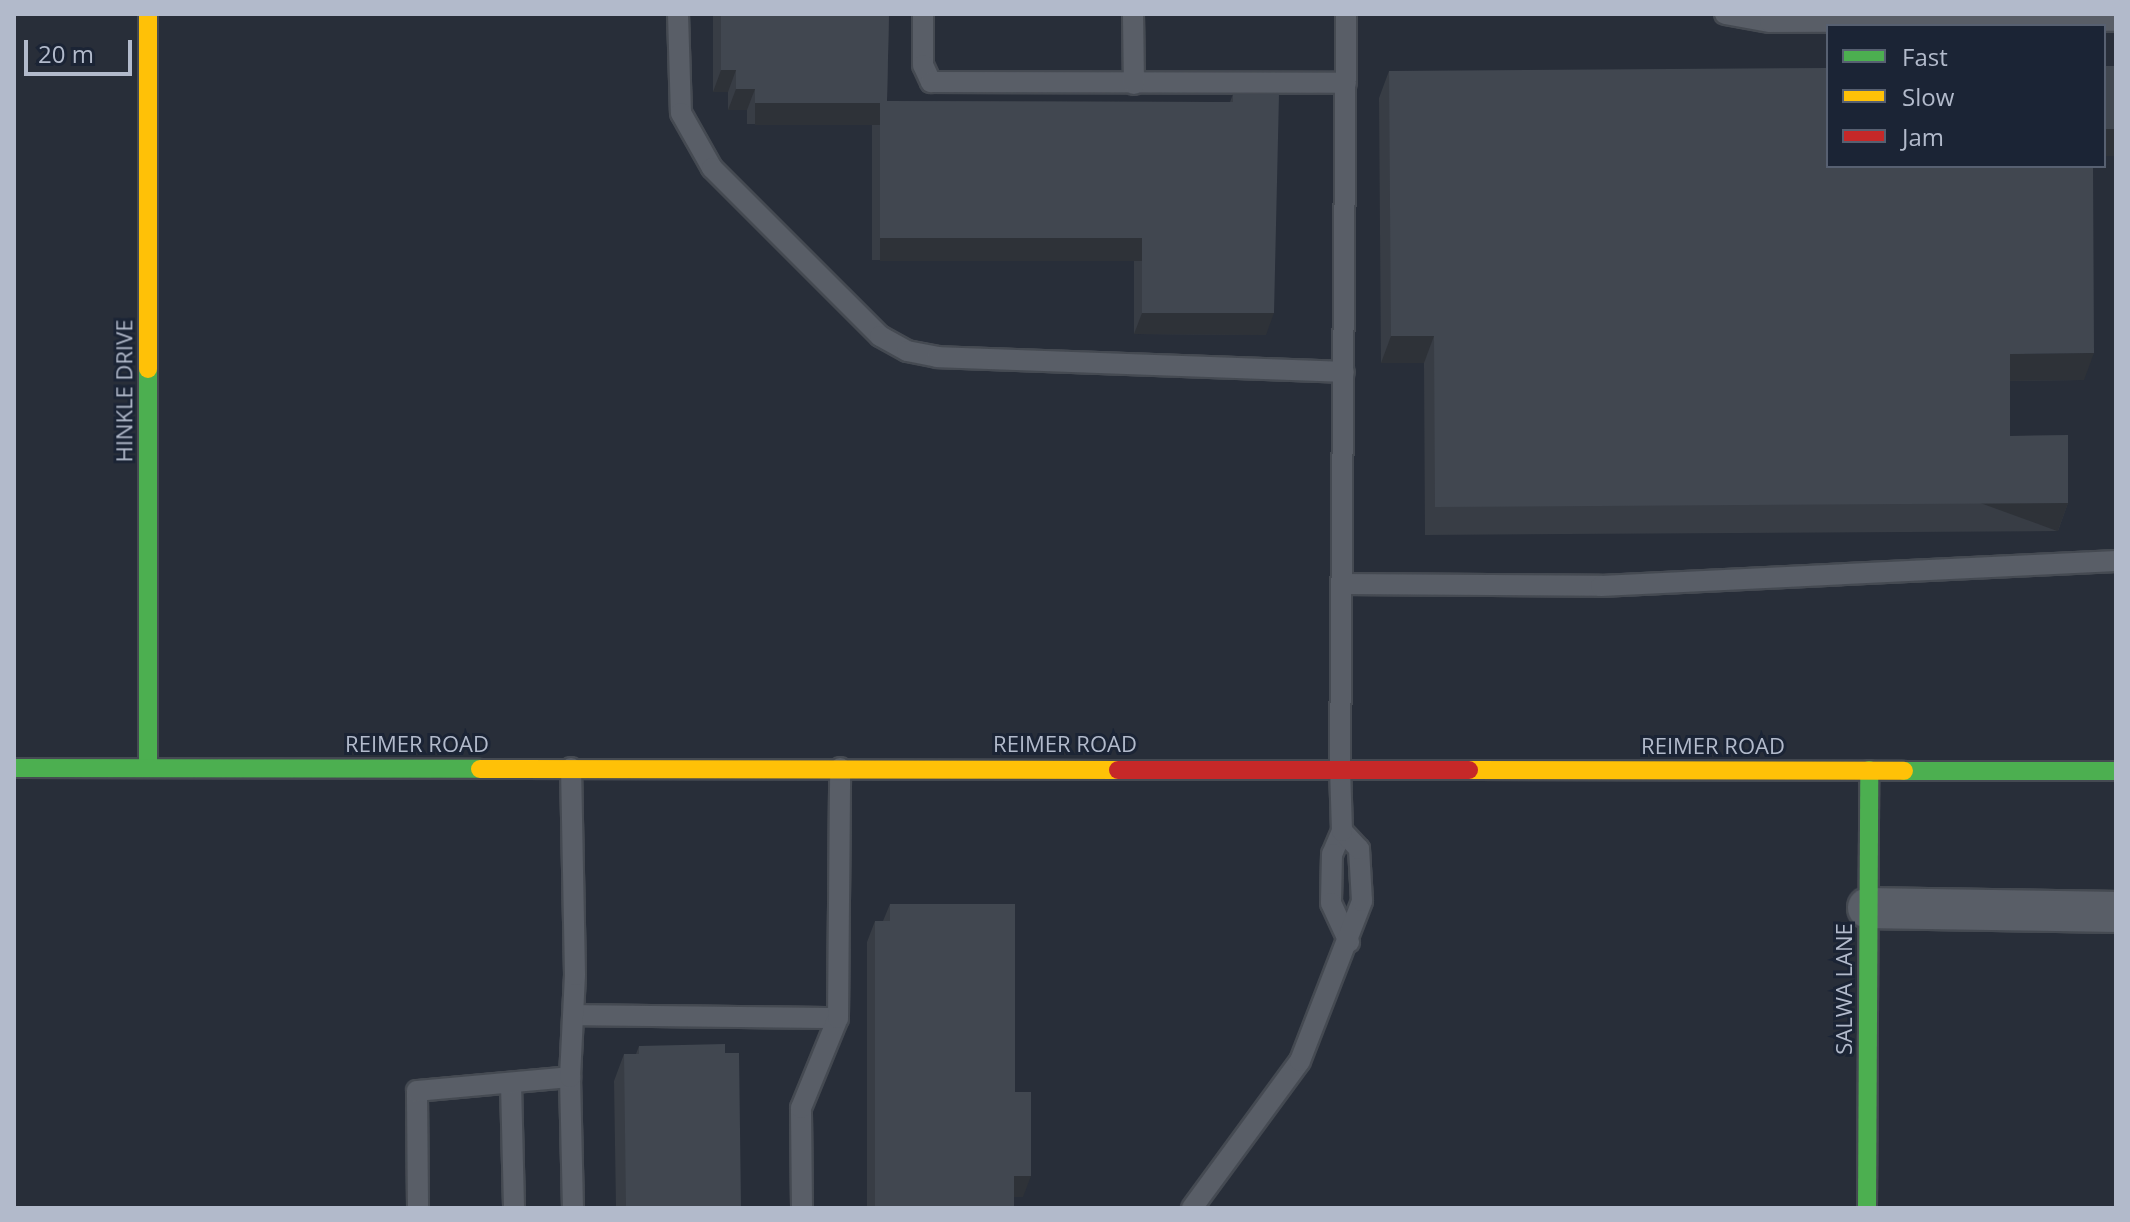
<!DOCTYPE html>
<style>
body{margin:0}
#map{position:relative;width:2130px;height:1222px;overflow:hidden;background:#282e39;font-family:"Open Sans",sans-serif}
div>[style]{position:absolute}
.roads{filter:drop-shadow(2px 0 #454a52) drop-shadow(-2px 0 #454a52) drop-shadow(0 2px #454a52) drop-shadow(0 -2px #454a52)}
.lane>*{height:20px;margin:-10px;padding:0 10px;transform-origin:10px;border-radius:10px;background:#595e67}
.street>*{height:40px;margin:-20px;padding:0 20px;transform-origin:20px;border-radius:20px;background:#595e67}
.fast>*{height:18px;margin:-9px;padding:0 9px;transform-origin:9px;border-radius:9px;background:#4caf50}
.slow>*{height:18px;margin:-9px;padding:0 9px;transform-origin:9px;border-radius:9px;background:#ffc107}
.jam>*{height:18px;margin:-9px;padding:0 9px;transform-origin:9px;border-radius:9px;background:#c62828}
.wall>*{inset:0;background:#383d45}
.shaded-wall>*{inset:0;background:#2e3238;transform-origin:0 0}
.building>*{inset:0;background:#414750;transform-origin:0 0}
span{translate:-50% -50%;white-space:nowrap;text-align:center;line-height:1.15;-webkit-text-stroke:6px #1b2435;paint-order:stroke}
.street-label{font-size:22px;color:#b2bacb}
.frame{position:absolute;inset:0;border:16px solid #b2bacb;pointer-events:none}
.legend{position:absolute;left:1826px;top:24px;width:280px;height:144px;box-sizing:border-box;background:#1b2435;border:2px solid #576071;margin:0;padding:10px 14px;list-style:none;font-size:24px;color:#b2bacb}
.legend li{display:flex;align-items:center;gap:16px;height:40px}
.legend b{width:40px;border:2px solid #576071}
.scale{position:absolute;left:24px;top:40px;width:108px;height:36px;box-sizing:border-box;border:4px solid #b2bacb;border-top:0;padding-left:10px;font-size:24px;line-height:28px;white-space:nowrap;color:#b2bacb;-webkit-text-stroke:6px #1b2435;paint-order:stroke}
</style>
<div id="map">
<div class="roads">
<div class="lane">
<i style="left:678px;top:14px;width:99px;rotate:88.3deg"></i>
<i style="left:681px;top:113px;width:63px;rotate:60.6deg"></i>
<i style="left:712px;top:168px;width:238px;rotate:45deg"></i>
<i style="left:880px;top:336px;width:31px;rotate:29deg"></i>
<i style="left:907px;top:351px;width:31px;rotate:11deg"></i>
<i style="left:937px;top:357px;width:407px;rotate:2.1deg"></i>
<i style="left:923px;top:14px;width:51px;rotate:90deg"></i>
<i style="left:923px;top:65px;width:19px;rotate:65deg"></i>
<i style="left:931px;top:82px;width:415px;rotate:0.1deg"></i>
<i style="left:1133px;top:14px;width:70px;rotate:89.2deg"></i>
<i style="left:1725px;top:14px;width:46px;rotate:10.1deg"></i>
<i style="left:1770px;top:22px;width:346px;rotate:-0.2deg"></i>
<i style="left:1342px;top:584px;width:259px;rotate:0.4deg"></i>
<i style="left:1601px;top:586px;width:516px;rotate:-2.78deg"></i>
<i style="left:1342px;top:831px;width:25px;rotate:113deg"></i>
<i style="left:1332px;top:854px;width:49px;rotate:91.2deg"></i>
<i style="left:1331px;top:903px;width:43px;rotate:65.2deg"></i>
<i style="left:574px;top:1015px;width:264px;rotate:0.7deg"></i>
<i style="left:570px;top:1077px;width:131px;rotate:88.7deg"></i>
<i style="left:511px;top:1084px;width:124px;rotate:88.6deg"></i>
<i style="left:418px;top:1208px;width:117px;rotate:-90.5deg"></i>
<i style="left:417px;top:1091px;width:154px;rotate:-5.2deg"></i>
<i style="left:570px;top:1077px;width:102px;rotate:-87.2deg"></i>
<i style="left:575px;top:975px;width:207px;rotate:-91.1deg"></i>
<i style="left:802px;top:1208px;width:100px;rotate:-90.6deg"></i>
<i style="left:801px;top:1108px;width:97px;rotate:-67.7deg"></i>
<i style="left:838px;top:1018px;width:250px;rotate:-89.5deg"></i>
<i style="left:1192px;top:1208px;width:182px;rotate:-53.7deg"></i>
<i style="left:1300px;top:1061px;width:172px;rotate:-68.8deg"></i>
<i style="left:1362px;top:901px;width:52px;rotate:-93.3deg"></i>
<i style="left:1359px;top:849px;width:25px;rotate:-133deg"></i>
<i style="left:1342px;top:831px;width:63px;rotate:-91.8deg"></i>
<i style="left:1340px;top:768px;width:754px;rotate:-89.54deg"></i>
</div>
<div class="street">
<i style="left:1868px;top:908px;width:248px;rotate:0.9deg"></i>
</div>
<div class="fast">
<i style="left:148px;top:369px;width:399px;rotate:90deg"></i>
<i style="left:14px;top:768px;width:466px;rotate:0.1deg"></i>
<i style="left:1904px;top:771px;width:212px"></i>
<i style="left:1867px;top:1208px;width:438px;rotate:-89.7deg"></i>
</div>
<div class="slow">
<i style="left:148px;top:14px;width:355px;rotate:90deg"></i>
<i style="left:480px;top:769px;width:638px;rotate:0.09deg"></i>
<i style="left:1469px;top:770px;width:435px;rotate:0.1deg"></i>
</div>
<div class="jam">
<i style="left:1118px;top:770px;width:351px"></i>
</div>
</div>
<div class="wall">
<i style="clip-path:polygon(713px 14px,889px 14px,887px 101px,1230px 102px,1233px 94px,1266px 335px,1134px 334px,1134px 260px,872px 260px,872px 124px,747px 124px,747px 110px,728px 110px,728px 92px,713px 92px)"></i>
<i style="clip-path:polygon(1389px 71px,2084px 380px,2010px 381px,2010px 436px,2068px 503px,2058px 531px,1425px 535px,1424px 363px,1381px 363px,1379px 98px)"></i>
<i style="clip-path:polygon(890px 904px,1015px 1092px,1023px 1197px,1014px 1197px,1014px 1208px,867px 1208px,867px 942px,875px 921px,883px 921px)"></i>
<i style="clip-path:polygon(639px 1046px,741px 1208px,616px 1208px,614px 1081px,624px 1054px,636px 1054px)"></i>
</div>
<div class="shaded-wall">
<i style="clip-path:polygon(721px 70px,736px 70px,728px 92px,713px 92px)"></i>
<i style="clip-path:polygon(736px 89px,755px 89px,747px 110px,728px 110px)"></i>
<i style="left:755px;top:103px;width:125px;height:22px"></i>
<i style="left:2104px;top:129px;width:12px;height:27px"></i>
<i style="left:880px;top:238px;width:262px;height:23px"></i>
<i style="clip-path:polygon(1142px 313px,1274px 313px,1266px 335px,1134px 334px)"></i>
<i style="clip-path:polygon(1391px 336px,1434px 336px,1424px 363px,1381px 363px)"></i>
<i style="clip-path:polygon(2094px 353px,2084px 380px,2000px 381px,2010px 354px)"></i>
<i style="left:2068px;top:503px;width:30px;height:633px;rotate:110deg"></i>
<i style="clip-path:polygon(1014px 1176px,1031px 1176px,1023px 1197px,1006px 1197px)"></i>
</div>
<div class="building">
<i style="clip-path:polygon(721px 14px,889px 14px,887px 101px,1233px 102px,1233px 94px,1279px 94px,1274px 313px,1142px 313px,1142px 238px,880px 238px,880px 103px,755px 103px,755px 89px,736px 89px,736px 70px,721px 70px)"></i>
<i style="left:2104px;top:66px;width:12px;height:63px"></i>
<i style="clip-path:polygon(1828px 68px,1828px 166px,2093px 166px,2094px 353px,2010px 354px,2010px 436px,2068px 435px,2068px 503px,1435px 507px,1434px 336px,1391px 336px,1389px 71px)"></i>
<i style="clip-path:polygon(890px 904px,1015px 904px,1015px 1092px,1031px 1092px,1031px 1176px,1014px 1176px,1014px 1208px,875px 1208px,875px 921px,890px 921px)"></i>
<i style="clip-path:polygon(725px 1044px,725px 1053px,739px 1053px,741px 1208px,626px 1208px,624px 1054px,639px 1054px,639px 1046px)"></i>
</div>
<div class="street-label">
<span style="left:124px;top:391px;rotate:-90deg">HINKLE DRIVE</span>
<span style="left:417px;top:744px">REIMER ROAD</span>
<span style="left:1065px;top:744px">REIMER ROAD</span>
<span style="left:1713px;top:746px">REIMER ROAD</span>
<span style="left:1844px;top:989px;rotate:-90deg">SALWA LANE</span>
</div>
<div class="frame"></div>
<ul class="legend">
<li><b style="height:10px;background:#4caf50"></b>Fast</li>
<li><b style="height:10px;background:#ffc107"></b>Slow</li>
<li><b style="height:10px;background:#c62828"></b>Jam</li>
</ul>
<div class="scale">20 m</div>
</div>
